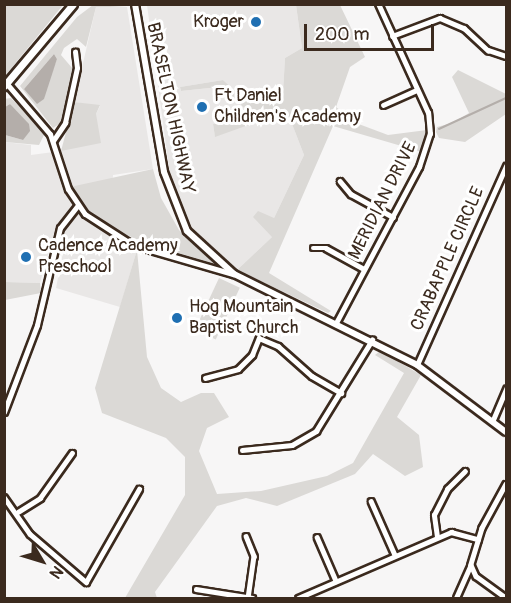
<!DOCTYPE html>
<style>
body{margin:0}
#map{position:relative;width:511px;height:603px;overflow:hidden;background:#f7f6f6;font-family:Pangolin,sans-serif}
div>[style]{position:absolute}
.built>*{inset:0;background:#e9e7e6}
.green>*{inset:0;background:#dbd9d6;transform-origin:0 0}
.water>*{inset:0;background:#b4aeaa}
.stream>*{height:1.5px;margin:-0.75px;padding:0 0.75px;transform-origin:0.75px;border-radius:0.75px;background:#b4aeaa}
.roads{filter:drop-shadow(2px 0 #3b2a1e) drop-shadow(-2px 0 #3b2a1e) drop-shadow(0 2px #3b2a1e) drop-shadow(0 -2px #3b2a1e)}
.minor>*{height:4.5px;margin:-2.25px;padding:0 2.25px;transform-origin:2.25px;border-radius:2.25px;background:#fff}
.tertiary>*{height:5px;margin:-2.5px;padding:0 2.5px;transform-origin:2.5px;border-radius:2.5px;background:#fff}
.secondary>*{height:6px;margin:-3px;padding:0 3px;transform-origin:3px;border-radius:3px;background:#fff}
.primary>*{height:7px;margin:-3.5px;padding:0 3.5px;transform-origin:3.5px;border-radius:3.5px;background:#fff}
.dots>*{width:16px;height:16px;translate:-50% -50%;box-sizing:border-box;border:3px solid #fff;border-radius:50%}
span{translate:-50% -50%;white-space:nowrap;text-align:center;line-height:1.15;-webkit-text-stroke:6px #fff;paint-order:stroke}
.poi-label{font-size:18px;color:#3b2a1e}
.right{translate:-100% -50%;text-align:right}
.left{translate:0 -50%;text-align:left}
.street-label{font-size:18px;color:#3b2a1e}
.frame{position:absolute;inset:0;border:6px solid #3b2a1e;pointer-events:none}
.north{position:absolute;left:12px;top:531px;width:60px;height:60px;-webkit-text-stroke:4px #fff;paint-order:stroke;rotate:128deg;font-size:16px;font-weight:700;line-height:24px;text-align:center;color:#3b2a1e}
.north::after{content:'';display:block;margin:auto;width:21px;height:27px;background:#3b2a1e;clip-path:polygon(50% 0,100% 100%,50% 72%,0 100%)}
.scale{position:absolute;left:304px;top:24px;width:130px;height:27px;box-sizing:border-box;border:3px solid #3b2a1e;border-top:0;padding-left:8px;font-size:18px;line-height:21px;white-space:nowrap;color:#3b2a1e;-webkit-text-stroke:4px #fff;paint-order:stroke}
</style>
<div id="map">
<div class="built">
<i style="clip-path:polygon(147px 5px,296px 5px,302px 48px,285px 58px,283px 92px,258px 100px,242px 97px,223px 80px,180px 87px,181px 91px,219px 87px,239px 102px,247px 112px,244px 118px,213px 124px,215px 136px,287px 111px,304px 155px,274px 218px,272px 237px,237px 270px,190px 227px,171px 182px)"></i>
<i style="clip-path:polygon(96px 7px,127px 7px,153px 169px,113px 175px,109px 227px,137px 250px,120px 307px,56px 288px,66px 237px,54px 233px,40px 283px,5px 282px,4px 142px,31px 145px,31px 155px,61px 151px,96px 114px,100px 106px,74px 102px)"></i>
</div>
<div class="green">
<i style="clip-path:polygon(4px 5px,63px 5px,5px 76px,4px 76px)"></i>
<i style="clip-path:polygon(evenodd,93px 5px,127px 7px,96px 7px,86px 47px,77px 39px,64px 48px,61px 55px,73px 69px,71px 81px,62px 122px,53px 128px,20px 86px,77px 17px,93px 5px,54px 54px,57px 59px,46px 88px,24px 89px,54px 54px)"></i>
<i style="clip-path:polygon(296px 5px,340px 5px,365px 57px,350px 67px,336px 107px,356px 123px,388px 135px,427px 130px,422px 152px,333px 126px,269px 273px,331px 311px,328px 313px,237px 270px,272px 237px,253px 217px,258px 211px,274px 218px,304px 155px,287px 111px,215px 137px,213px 124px,244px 118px,247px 112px,239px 102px,219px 87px,181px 91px,180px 87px,223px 80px,242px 97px,258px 100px,283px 92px,285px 58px,302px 48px)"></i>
<i style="clip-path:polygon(458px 70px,506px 94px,506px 114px,465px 142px,439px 138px,436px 132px,437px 127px,452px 123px,469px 113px,452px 77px)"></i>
<i style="clip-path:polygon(11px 98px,45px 133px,39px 145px,5px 142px,5px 135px,23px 140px,10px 104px,5px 107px,4px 99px)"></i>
<i style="clip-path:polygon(74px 102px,100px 105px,96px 114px,101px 143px,61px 151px)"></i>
<i style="clip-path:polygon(153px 169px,161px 198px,179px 230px,215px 265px,163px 251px,109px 227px,85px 209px,70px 187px)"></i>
<i style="clip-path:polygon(137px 250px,147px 357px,161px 388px,181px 402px,201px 393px,214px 393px,229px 417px,207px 428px,199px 451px,217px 494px,261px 491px,327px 476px,353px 463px,404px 373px,375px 355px,380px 351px,421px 375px,397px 417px,419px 435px,423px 467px,405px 476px,373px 454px,355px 474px,277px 506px,246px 498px,217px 506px,155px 592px,157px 598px,125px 598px,185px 495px,185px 457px,166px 438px,102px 413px,95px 388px)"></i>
<i style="left:219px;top:278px;width:23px;height:57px;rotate:25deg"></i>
<i style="clip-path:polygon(5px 282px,40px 283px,41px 293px,5px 300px)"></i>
</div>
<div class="water">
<i style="clip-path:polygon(54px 54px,57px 59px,44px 99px,37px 104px,24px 89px)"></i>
<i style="clip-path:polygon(10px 104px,29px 124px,30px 131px,23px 140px,5px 135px,5px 107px)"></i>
</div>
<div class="stream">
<i style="left:439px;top:129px;width:74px;rotate:-24.8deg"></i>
</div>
<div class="roads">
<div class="minor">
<i style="left:392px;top:36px;width:51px;rotate:-20.6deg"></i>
<i style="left:440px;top:18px;width:26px;rotate:23deg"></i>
<i style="left:464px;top:28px;width:33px;rotate:43deg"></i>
<i style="left:488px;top:50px;width:19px;rotate:18deg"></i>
<i style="left:383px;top:105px;width:36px;rotate:-24deg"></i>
<i style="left:53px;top:141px;width:22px;rotate:-56deg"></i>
<i style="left:65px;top:123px;width:56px;rotate:-77.7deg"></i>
<i style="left:77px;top:68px;width:16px;rotate:-97deg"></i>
<i style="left:340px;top:181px;width:17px;rotate:50deg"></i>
<i style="left:351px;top:194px;width:48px;rotate:28.7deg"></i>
<i style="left:313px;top:248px;width:13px"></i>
<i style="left:326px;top:248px;width:43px;rotate:28.9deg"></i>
<i style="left:336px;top:323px;width:177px;rotate:-62deg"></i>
<i style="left:419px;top:167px;width:35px;rotate:-72deg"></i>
<i style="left:430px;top:134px;width:21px;rotate:-95deg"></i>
<i style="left:428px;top:113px;width:120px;rotate:-114.6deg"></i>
<i style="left:417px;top:365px;width:218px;rotate:-65.9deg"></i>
<i style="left:205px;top:378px;width:34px;rotate:-15deg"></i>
<i style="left:238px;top:369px;width:20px;rotate:-45deg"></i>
<i style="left:252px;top:355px;width:18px;rotate:-68deg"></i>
<i style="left:259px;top:338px;width:21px;rotate:23deg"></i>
<i style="left:278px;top:346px;width:45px;rotate:41.4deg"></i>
<i style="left:312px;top:376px;width:34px;rotate:30deg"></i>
<i style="left:493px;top:420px;width:34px;rotate:-67deg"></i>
<i style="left:242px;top:450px;width:50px;rotate:-5.7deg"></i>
<i style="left:292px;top:445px;width:28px;rotate:-30deg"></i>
<i style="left:316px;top:431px;width:107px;rotate:-58.4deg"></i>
<i style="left:506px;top:484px;width:50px;rotate:118.6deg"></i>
<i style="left:482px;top:528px;width:39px;rotate:107deg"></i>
<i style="left:471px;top:565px;width:12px;rotate:66deg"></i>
<i style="left:476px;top:576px;width:37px;rotate:36deg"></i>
<i style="left:4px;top:497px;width:45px;rotate:54.9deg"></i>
<i style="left:30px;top:534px;width:74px;rotate:40.6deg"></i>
<i style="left:86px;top:582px;width:107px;rotate:-60.3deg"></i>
<i style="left:371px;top:501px;width:59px;rotate:66deg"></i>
<i style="left:18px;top:512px;width:26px;rotate:-32deg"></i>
<i style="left:40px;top:498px;width:55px;rotate:-54.6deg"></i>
<i style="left:246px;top:536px;width:22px;rotate:68deg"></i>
<i style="left:254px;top:556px;width:42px;rotate:98.1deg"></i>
<i style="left:317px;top:537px;width:48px;rotate:66.6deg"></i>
<i style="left:437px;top:537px;width:22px;rotate:-98deg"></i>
<i style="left:434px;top:515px;width:29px;rotate:-63deg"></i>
<i style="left:447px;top:489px;width:25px;rotate:-45deg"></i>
<i style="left:196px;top:589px;width:57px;rotate:9.1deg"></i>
<i style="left:298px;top:598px;width:167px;rotate:-23.3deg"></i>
<i style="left:451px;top:532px;width:28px;rotate:15deg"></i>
<i style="left:456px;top:598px;width:34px;rotate:-66deg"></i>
</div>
<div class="tertiary">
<i style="left:7px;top:84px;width:66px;rotate:49.3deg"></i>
<i style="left:50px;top:134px;width:58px;rotate:71.9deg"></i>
<i style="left:68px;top:189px;width:30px;rotate:56deg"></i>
<i style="left:85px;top:214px;width:57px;rotate:32.9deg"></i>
<i style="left:133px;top:245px;width:104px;rotate:16.2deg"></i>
<i style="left:4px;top:412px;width:93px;rotate:-69.2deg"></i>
<i style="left:37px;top:325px;width:100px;rotate:-76.7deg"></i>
<i style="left:60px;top:228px;width:28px;rotate:-52deg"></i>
</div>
<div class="secondary">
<i style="left:135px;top:4px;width:170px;rotate:80.2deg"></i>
<i style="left:164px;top:172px;width:63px;rotate:68.7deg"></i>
<i style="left:187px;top:231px;width:64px;rotate:42.5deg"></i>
<i style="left:234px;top:274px;width:204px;rotate:26.4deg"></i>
<i style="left:417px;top:365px;width:111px;rotate:37deg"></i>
</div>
<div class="primary">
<i style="left:4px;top:86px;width:107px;rotate:-49.9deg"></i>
</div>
</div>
<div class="dots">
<i style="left:256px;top:22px;background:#1f6fb2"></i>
<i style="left:202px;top:107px;background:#1f6fb2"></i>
<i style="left:26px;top:257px;background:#1f6fb2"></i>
<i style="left:177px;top:318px;background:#1f6fb2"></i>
</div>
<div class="poi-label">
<span class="right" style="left:244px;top:22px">Kroger</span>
<span class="left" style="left:214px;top:107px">Ft Daniel<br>Children's Academy</span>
<span class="left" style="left:38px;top:257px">Cadence Academy<br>Preschool</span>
<span class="left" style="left:189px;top:318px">Hog Mountain<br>Baptist Church</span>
</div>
<div class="street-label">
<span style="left:170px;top:108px;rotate:78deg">BRASELTON HIGHWAY</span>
<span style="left:383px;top:201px;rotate:-63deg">MERIDIAN DRIVE</span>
<span style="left:448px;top:259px;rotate:-66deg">CRABAPPLE CIRCLE</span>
</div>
<div class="frame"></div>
<div class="north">N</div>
<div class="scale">200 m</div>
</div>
